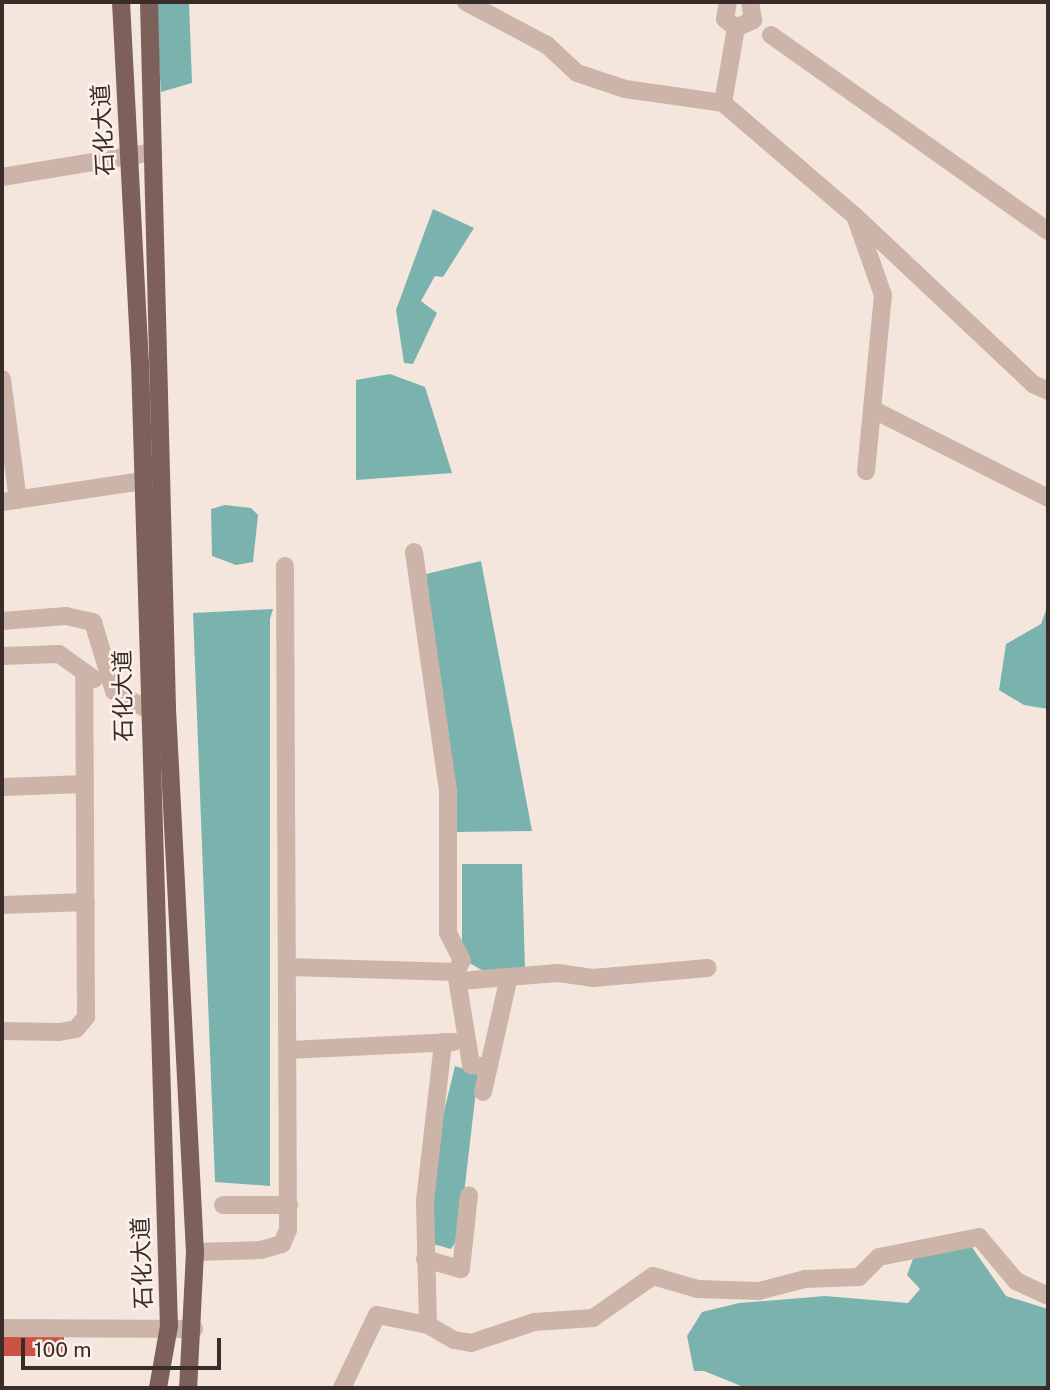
<!DOCTYPE html>
<meta charset="utf-8">
<style>
body{margin:0}
#map{position:relative;width:1050px;height:1390px;overflow:hidden;background:#f4e6dd;font-family:"Public Sans","Noto Sans SC",sans-serif}
div>[style]{position:absolute}
.water>*{inset:0;background:#7ab3ae}
.building>*{inset:0;background:#cc5343;transform-origin:0 0}
.minor>*{height:18px;margin:-9px;padding:0 9px;transform-origin:9px;border-radius:9px;background:#cdb4a8}
.major>*{height:18px;margin:-9px;padding:0 9px;transform-origin:9px;border-radius:9px;background:#7c6059}
span{translate:-50% -50%;white-space:nowrap;text-align:center;line-height:1.15;-webkit-text-stroke:5px #fbf1ea;paint-order:stroke}
.street-label{font-size:23px;color:#392c29}
.frame{position:absolute;inset:0;border:4px solid #392c29;pointer-events:none}
.scale{position:absolute;left:21px;top:1338px;width:200px;height:32px;box-sizing:border-box;border:4px solid #392c29;border-top:0;padding-left:9px;font-size:21px;line-height:24px;white-space:nowrap;color:#392c29;-webkit-text-stroke:5px #fbf1ea;paint-order:stroke}
</style>
<div id="map">
<div class="water">
<i style="clip-path:polygon(155px 2px,189px 2px,192px 83px,161px 92px)"></i>
<i style="clip-path:polygon(433px 209px,474px 228px,443px 277px,435px 276px,421px 301px,437px 313px,413px 364px,404px 363px,396px 310px)"></i>
<i style="clip-path:polygon(390px 374px,425px 387px,452px 473px,356px 480px,356px 380px)"></i>
<i style="clip-path:polygon(225px 505px,251px 508px,258px 515px,253px 562px,236px 565px,212px 556px,211px 509px)"></i>
<i style="clip-path:polygon(481px 561px,532px 831px,456px 832px,426px 574px)"></i>
<i style="clip-path:polygon(1048px 605px,1048px 709px,1024px 705px,999px 690px,1006px 644px,1041px 624px)"></i>
<i style="clip-path:polygon(273px 609px,270px 619px,270px 1186px,215px 1182px,193px 613px)"></i>
<i style="clip-path:polygon(462px 864px,522px 864px,525px 970px,487px 973px,466px 961px,462px 941px)"></i>
<i style="clip-path:polygon(455px 1066px,478px 1073px,459px 1237px,451px 1249px,426px 1242px,429px 1174px)"></i>
<i style="clip-path:polygon(969px 1243px,1006px 1296px,1048px 1309px,1048px 1388px,746px 1388px,704px 1371px,694px 1371px,687px 1336px,702px 1312px,739px 1303px,825px 1296px,908px 1303px,920px 1289px,907px 1275px,914px 1256px)"></i>
</div>
<div class="building">
<i style="left:64px;top:1335px;width:21px;height:62px;rotate:90deg"></i>
</div>
<div class="minor">
<i style="left:466px;top:2px;width:92px;rotate:28deg"></i>
<i style="left:547px;top:45px;width:41px;rotate:43deg"></i>
<i style="left:577px;top:73px;width:51px;rotate:18.4deg"></i>
<i style="left:625px;top:89px;width:99px;rotate:8.1deg"></i>
<i style="left:723px;top:103px;width:76px;rotate:-80.2deg"></i>
<i style="left:728px;top:2px;width:17px;rotate:100deg"></i>
<i style="left:725px;top:19px;width:14px;rotate:39deg"></i>
<i style="left:736px;top:28px;width:19px;rotate:-25deg"></i>
<i style="left:753px;top:20px;width:18px;rotate:-99deg"></i>
<i style="left:771px;top:35px;width:339px;rotate:35.3deg"></i>
<i style="left:723px;top:103px;width:174px;rotate:40.6deg"></i>
<i style="left:855px;top:216px;width:84px;rotate:70.5deg"></i>
<i style="left:883px;top:295px;width:177px;rotate:95.5deg"></i>
<i style="left:2px;top:177px;width:153px;rotate:-9.4deg"></i>
<i style="left:857px;top:218px;width:242px;rotate:43.3deg"></i>
<i style="left:1033px;top:384px;width:17px;rotate:25deg"></i>
<i style="left:2px;top:379px;width:122px;rotate:82.5deg"></i>
<i style="left:872px;top:409px;width:197px;rotate:26.8deg"></i>
<i style="left:2px;top:502px;width:142px;rotate:-8.5deg"></i>
<i style="left:414px;top:552px;width:240px;rotate:81.9deg"></i>
<i style="left:448px;top:790px;width:143px;rotate:90deg"></i>
<i style="left:448px;top:933px;width:30px;rotate:63deg"></i>
<i style="left:462px;top:960px;width:13px;rotate:117deg"></i>
<i style="left:2px;top:621px;width:64px;rotate:-4.5deg"></i>
<i style="left:66px;top:616px;width:28px;rotate:13deg"></i>
<i style="left:93px;top:622px;width:72px;rotate:73.1deg"></i>
<i style="left:114px;top:691px;width:38px;rotate:29deg"></i>
<i style="left:147px;top:709px;width:16px"></i>
<i style="left:2px;top:656px;width:57px;rotate:-2deg"></i>
<i style="left:59px;top:654px;width:43px;rotate:35.5deg"></i>
<i style="left:2px;top:787px;width:83px;rotate:-2.1deg"></i>
<i style="left:2px;top:905px;width:84px;rotate:-2deg"></i>
<i style="left:289px;top:967px;width:167px;rotate:1.7deg"></i>
<i style="left:456px;top:972px;width:94px;rotate:80.8deg"></i>
<i style="left:471px;top:1065px;width:18px;rotate:6deg"></i>
<i style="left:460px;top:981px;width:98px;rotate:-4.7deg"></i>
<i style="left:558px;top:973px;width:35px;rotate:8deg"></i>
<i style="left:593px;top:978px;width:115px;rotate:-5deg"></i>
<i style="left:2px;top:1031px;width:57px;rotate:1deg"></i>
<i style="left:59px;top:1032px;width:17px;rotate:-10deg"></i>
<i style="left:76px;top:1029px;width:16px;rotate:-50deg"></i>
<i style="left:86px;top:1017px;width:344px;rotate:-90.3deg"></i>
<i style="left:289px;top:1050px;width:165px;rotate:-2.8deg"></i>
<i style="left:483px;top:1092px;width:118px;rotate:-77.3deg"></i>
<i style="left:223px;top:1205px;width:66px"></i>
<i style="left:195px;top:1252px;width:66px;rotate:-1.7deg"></i>
<i style="left:261px;top:1250px;width:22px;rotate:-16deg"></i>
<i style="left:282px;top:1244px;width:15px;rotate:-67deg"></i>
<i style="left:288px;top:1230px;width:664px;rotate:-90.26deg"></i>
<i style="left:425px;top:1259px;width:37px;rotate:16deg"></i>
<i style="left:461px;top:1269px;width:74px;rotate:-83.8deg"></i>
<i style="left:428px;top:1325px;width:124px;rotate:-91.4deg"></i>
<i style="left:425px;top:1201px;width:160px;rotate:-83.5deg"></i>
<i style="left:2px;top:1328px;width:192px;rotate:0.3deg"></i>
<i style="left:342px;top:1388px;width:81px;rotate:-64.4deg"></i>
<i style="left:377px;top:1315px;width:52px;rotate:11.1deg"></i>
<i style="left:428px;top:1325px;width:30px;rotate:30deg"></i>
<i style="left:454px;top:1340px;width:17px;rotate:10deg"></i>
<i style="left:471px;top:1343px;width:66px;rotate:-18.4deg"></i>
<i style="left:534px;top:1322px;width:59px;rotate:-3.9deg"></i>
<i style="left:593px;top:1318px;width:73px;rotate:-35deg"></i>
<i style="left:653px;top:1276px;width:47px;rotate:16.1deg"></i>
<i style="left:698px;top:1289px;width:61px;rotate:1.9deg"></i>
<i style="left:759px;top:1291px;width:48px;rotate:-14.6deg"></i>
<i style="left:805px;top:1279px;width:54px;rotate:-2.1deg"></i>
<i style="left:859px;top:1277px;width:28px;rotate:-45deg"></i>
<i style="left:879px;top:1257px;width:102px;rotate:-11.3deg"></i>
<i style="left:979px;top:1237px;width:57px;rotate:49.9deg"></i>
<i style="left:1016px;top:1281px;width:35px;rotate:25deg"></i>
</div>
<div class="major">
<i style="left:121px;top:2px;width:361px;rotate:87deg"></i>
<i style="left:140px;top:362px;width:964px;rotate:88.28deg"></i>
<i style="left:169px;top:1326px;width:63px;rotate:100.1deg"></i>
<i style="left:149px;top:2px;width:707px;rotate:88.54deg"></i>
<i style="left:167px;top:709px;width:544px;rotate:87.05deg"></i>
<i style="left:195px;top:1252px;width:136px;rotate:92.9deg"></i>
</div>
<div class="street-label">
<span style="left:103px;top:130px;rotate:-93deg">石化大道</span>
<span style="left:123px;top:696px;rotate:-91deg">石化大道</span>
<span style="left:142px;top:1263px;rotate:-92deg">石化大道</span>
</div>
<div class="frame"></div>
<div class="scale">100 m</div>
</div>
